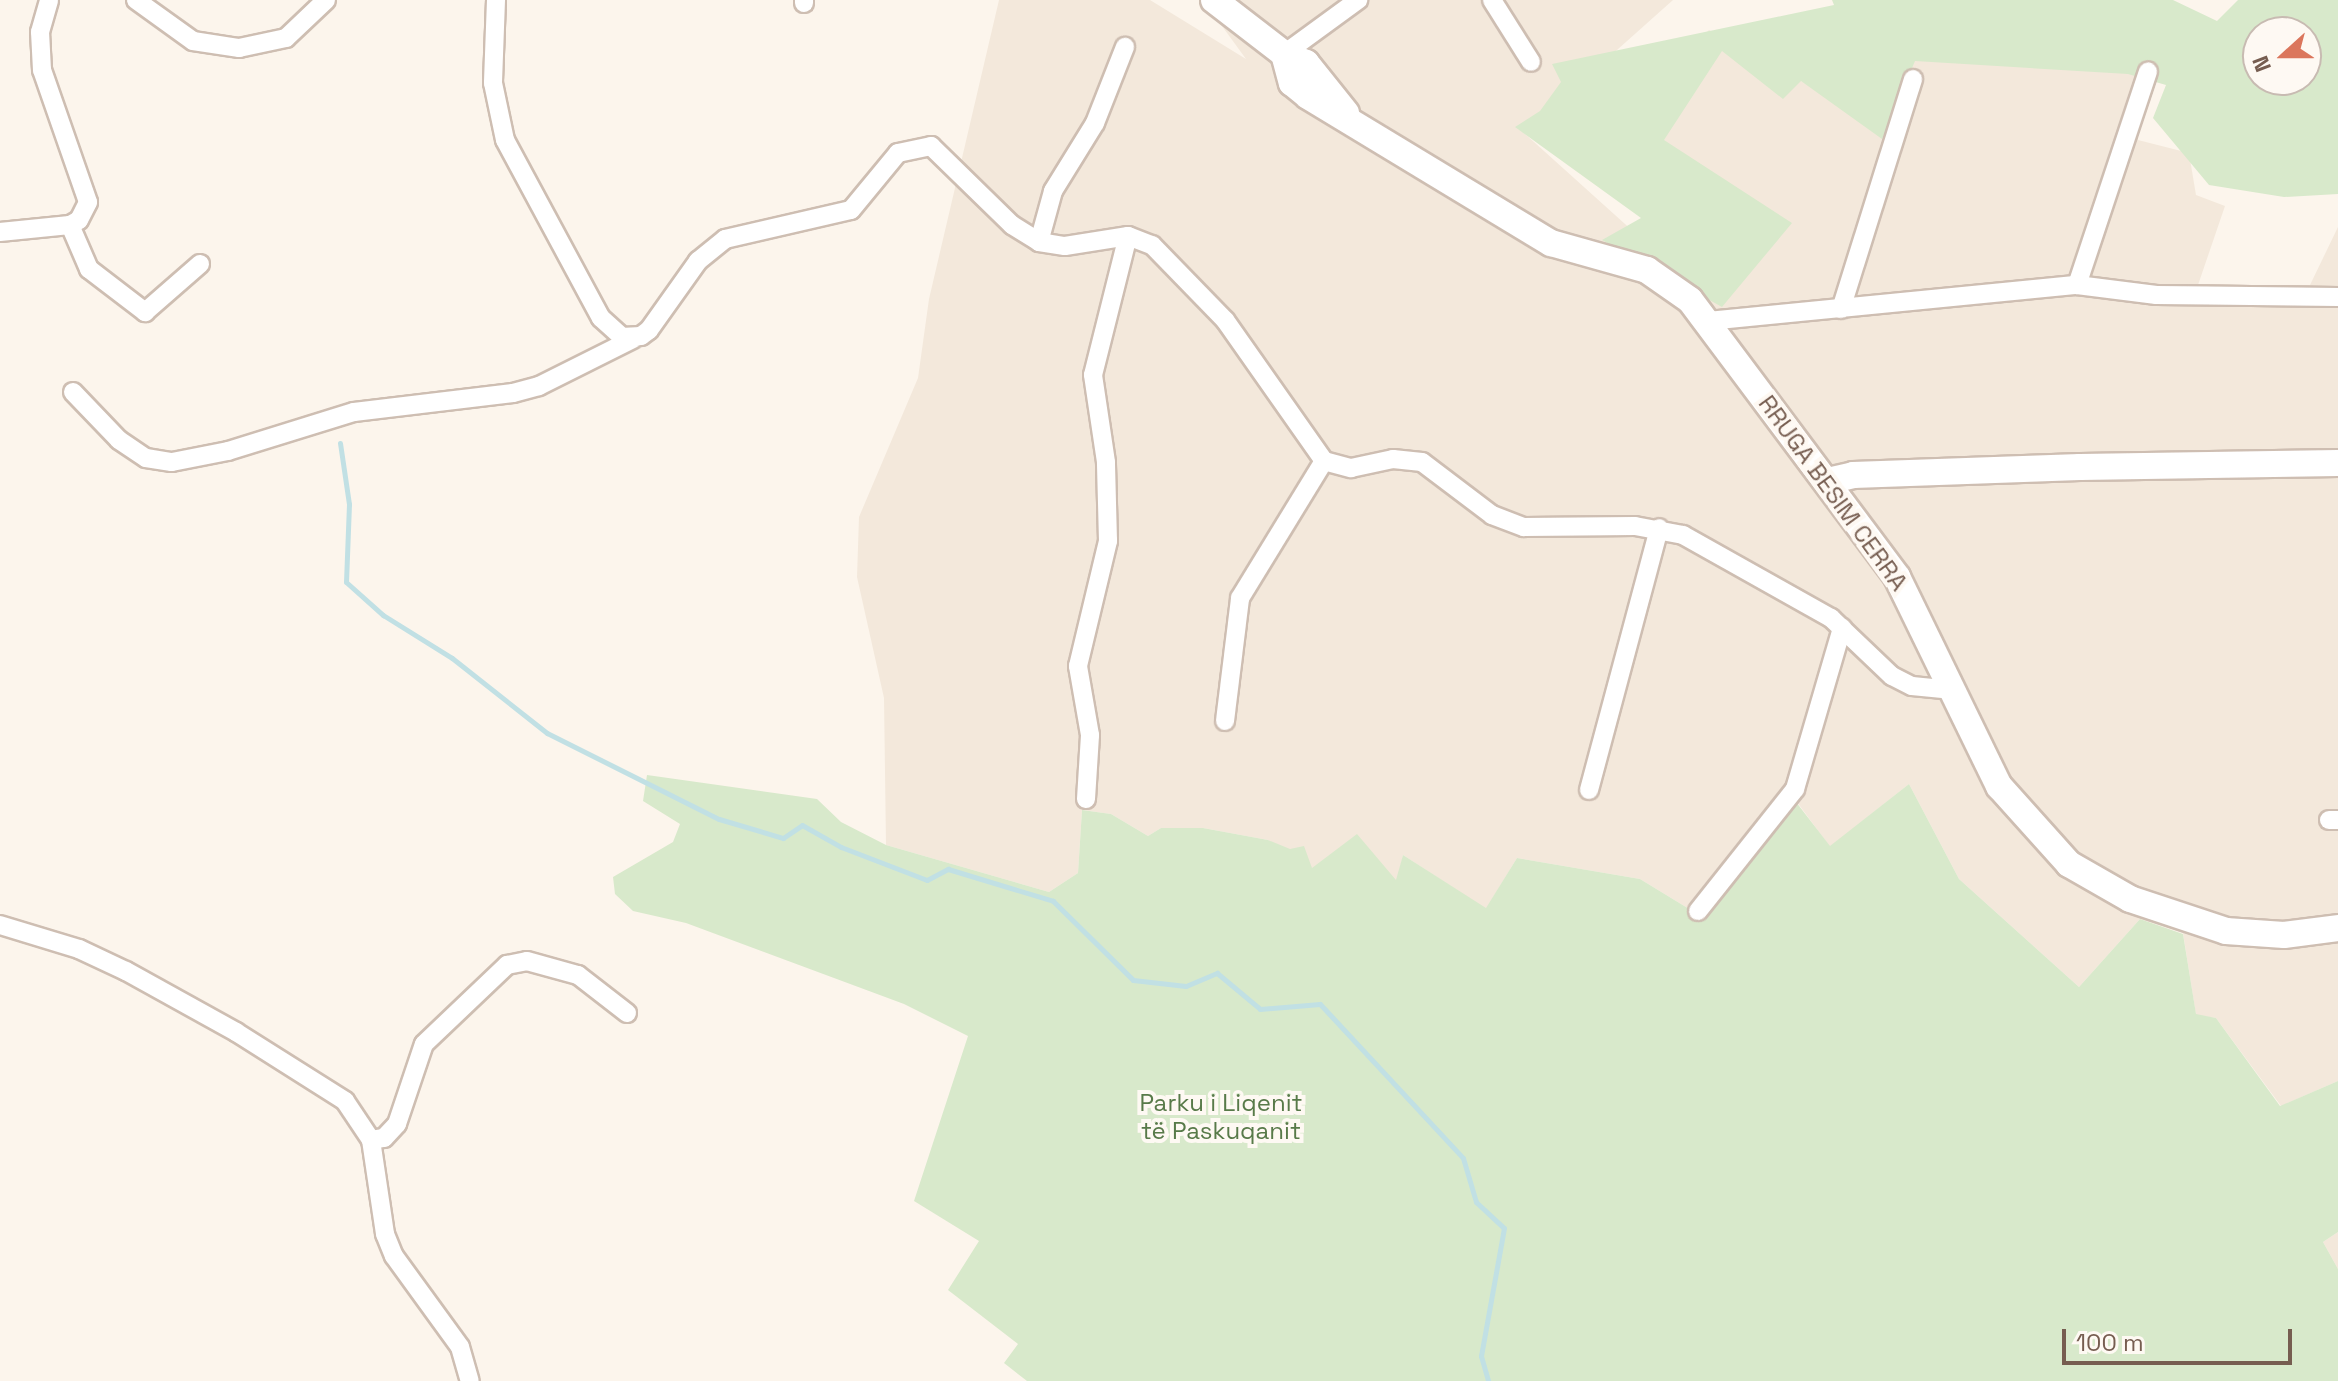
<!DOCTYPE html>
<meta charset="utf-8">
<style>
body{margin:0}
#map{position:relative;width:2338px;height:1381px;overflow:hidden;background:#fcf5ec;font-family:"Space Grotesk",sans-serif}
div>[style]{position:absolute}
.residential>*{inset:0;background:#f3e8db}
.green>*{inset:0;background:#d8e9cb}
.stream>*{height:5px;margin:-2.5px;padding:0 2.5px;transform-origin:2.5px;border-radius:2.5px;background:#c1e0e4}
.roads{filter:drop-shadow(2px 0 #cebeb2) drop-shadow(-2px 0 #cebeb2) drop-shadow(0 2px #cebeb2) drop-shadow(0 -2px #cebeb2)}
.street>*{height:18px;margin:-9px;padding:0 9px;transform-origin:9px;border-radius:9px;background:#fff}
.secondary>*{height:26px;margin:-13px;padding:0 13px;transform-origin:13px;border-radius:13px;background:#fff}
span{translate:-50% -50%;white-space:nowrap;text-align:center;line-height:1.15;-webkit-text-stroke:8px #fef9f3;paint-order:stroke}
.street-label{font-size:24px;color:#765d50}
.park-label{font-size:24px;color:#587a49}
.north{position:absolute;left:2242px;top:16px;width:80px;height:80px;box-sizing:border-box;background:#fef9f3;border:2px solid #c8bbb2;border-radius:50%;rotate:249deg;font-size:22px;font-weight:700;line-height:32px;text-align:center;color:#765d50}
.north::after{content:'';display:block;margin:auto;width:28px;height:36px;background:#db765c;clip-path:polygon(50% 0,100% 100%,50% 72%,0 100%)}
.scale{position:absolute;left:2062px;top:1329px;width:230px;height:36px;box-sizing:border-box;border:4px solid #765d50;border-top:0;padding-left:10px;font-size:24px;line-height:28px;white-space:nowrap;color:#765d50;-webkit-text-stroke:6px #fef9f3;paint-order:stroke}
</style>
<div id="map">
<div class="residential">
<i style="clip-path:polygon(999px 0,1150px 0,1246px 59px,1203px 0,1673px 0,1524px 133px,1665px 260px,1633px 108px,1709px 30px,1832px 98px,1933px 15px,2139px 69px,2138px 140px,2189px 153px,2196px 195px,2225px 206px,2198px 285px,2310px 285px,2338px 227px,2338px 1081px,2281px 1106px,2216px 1018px,2196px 1015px,2183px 933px,2140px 919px,2079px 987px,1959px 879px,1909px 784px,1830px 847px,1797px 802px,1699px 915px,1640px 879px,1517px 858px,1486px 909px,1403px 855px,1397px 881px,1312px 869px,1268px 840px,1203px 828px,1161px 828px,1148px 836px,1111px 814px,1082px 810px,1078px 873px,1049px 892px,886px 845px,884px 698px,857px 577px,859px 517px,918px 378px,929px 299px)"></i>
<i style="clip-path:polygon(2338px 1232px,2338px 1269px,2323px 1242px)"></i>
</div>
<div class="green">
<i style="clip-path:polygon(evenodd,1832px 0,2173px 0,2217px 21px,2238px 0,2338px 0,2338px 194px,2284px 197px,2209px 185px,2153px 118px,2166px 85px,2128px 74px,1915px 61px,1882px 139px,1801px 81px,1783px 99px,1722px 51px,1664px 140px,1792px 223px,1722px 307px,1602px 240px,1641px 218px,1515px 127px,1540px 111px,1561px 82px,1552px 64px,1834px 5px,1832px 0,2258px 32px,2306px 32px,2306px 80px,2258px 80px,2258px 32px)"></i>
<i style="clip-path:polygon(647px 775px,817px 799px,841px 822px,886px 845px,1049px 892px,1078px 873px,1082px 810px,1111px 814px,1148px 836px,1161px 828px,1203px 828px,1268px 840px,1290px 849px,1304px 846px,1312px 868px,1357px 834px,1396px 880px,1403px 855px,1486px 908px,1517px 858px,1640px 879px,1699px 915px,1796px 802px,1830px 846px,1909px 784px,1959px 879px,2079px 987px,2140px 919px,2183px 934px,2196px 1014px,2216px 1018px,2280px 1106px,2338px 1081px,2338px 1232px,2323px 1242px,2338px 1269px,2338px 1381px,1027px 1381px,1004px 1363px,1018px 1344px,948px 1290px,979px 1241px,914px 1201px,968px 1036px,904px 1004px,686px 923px,633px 911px,615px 894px,613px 877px,673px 842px,680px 824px,643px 801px)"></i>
</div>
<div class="stream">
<i style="left:340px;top:443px;width:62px;rotate:81.6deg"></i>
<i style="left:349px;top:504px;width:78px;rotate:92.2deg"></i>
<i style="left:346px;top:582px;width:50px;rotate:41.7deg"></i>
<i style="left:383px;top:615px;width:81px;rotate:31.9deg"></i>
<i style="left:452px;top:658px;width:121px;rotate:38.3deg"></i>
<i style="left:547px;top:733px;width:192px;rotate:26.6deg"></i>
<i style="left:719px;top:819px;width:67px;rotate:16.5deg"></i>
<i style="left:783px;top:838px;width:23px;rotate:-34deg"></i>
<i style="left:802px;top:825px;width:45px;rotate:29.4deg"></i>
<i style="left:841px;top:847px;width:92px;rotate:21deg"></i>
<i style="left:927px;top:880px;width:24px;rotate:-28deg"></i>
<i style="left:948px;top:869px;width:110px;rotate:16.9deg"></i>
<i style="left:1053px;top:901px;width:112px;rotate:44.6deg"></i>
<i style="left:1133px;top:980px;width:53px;rotate:6.5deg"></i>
<i style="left:1186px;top:986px;width:34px;rotate:-23deg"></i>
<i style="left:1217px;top:973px;width:56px;rotate:39.9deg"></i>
<i style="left:1260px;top:1009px;width:60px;rotate:-4.8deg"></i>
<i style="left:1320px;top:1004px;width:210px;rotate:47.1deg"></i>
<i style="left:1463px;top:1158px;width:46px;rotate:73.5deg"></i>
<i style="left:1476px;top:1202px;width:38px;rotate:43deg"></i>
<i style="left:1504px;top:1228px;width:130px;rotate:100.2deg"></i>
<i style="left:1481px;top:1356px;width:26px;rotate:74deg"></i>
</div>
<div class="roads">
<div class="street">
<i style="left:136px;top:0;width:70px;rotate:35.7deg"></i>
<i style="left:193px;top:41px;width:47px;rotate:8.7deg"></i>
<i style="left:239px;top:48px;width:48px;rotate:-12deg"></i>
<i style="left:286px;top:38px;width:55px;rotate:-43.5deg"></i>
<i style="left:496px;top:0;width:83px;rotate:92.1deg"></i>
<i style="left:493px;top:83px;width:58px;rotate:78.1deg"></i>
<i style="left:505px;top:140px;width:202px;rotate:61.7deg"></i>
<i style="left:601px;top:318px;width:28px;rotate:42deg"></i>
<i style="left:622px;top:337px;width:19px;rotate:-3deg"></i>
<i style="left:641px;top:336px;width:10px;rotate:-37deg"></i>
<i style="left:649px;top:330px;width:85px;rotate:-54.6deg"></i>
<i style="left:698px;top:261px;width:35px;rotate:-39deg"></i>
<i style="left:725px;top:239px;width:129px;rotate:-13deg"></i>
<i style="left:851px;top:210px;width:74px;rotate:-50.5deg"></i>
<i style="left:898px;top:153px;width:34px;rotate:-12deg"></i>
<i style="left:931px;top:146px;width:113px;rotate:44.3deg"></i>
<i style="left:1012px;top:225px;width:32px;rotate:32deg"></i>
<i style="left:1039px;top:242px;width:26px;rotate:9deg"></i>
<i style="left:1065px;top:246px;width:64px;rotate:-9deg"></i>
<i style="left:1128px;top:236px;width:26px;rotate:21deg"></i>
<i style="left:1152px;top:245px;width:105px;rotate:45.8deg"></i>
<i style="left:1225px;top:320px;width:172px;rotate:54.9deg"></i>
<i style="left:1324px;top:461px;width:28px;rotate:15deg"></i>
<i style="left:1351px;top:468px;width:43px;rotate:-12.1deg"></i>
<i style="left:1393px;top:459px;width:29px;rotate:6deg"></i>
<i style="left:1422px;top:462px;width:88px;rotate:37.1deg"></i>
<i style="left:1492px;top:515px;width:34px;rotate:21deg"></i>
<i style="left:1524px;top:527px;width:111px;rotate:-0.5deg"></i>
<i style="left:1635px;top:526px;width:49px;rotate:10.6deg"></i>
<i style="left:1683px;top:535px;width:170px;rotate:29.3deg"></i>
<i style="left:1831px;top:618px;width:84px;rotate:43.6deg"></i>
<i style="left:1892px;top:676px;width:22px;rotate:27deg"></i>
<i style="left:1912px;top:686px;width:41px;rotate:5.6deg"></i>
<i style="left:1492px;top:0;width:73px;rotate:57.8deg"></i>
<i style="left:804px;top:3px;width:3px;rotate:-90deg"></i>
<i style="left:1284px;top:54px;width:92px;rotate:-36.1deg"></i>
<i style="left:70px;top:225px;width:48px;rotate:66.6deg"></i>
<i style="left:89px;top:269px;width:71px;rotate:37.5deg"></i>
<i style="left:145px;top:312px;width:73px;rotate:-41.1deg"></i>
<i style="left:0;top:232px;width:70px;rotate:-5.7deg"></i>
<i style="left:70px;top:225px;width:10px;rotate:-29deg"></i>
<i style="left:79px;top:220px;width:20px;rotate:-63deg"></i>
<i style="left:88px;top:202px;width:140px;rotate:-109.2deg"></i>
<i style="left:42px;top:70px;width:38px;rotate:-93deg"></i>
<i style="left:40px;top:32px;width:33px;rotate:-74deg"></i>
<i style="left:1039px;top:242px;width:53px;rotate:-74.6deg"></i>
<i style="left:1053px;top:191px;width:80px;rotate:-58.3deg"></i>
<i style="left:1095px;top:123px;width:82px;rotate:-68.5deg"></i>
<i style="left:2077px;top:285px;width:225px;rotate:-71.6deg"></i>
<i style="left:1841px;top:309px;width:241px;rotate:-72.6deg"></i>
<i style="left:1708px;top:321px;width:371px;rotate:-5.6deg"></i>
<i style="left:2077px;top:285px;width:80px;rotate:7.2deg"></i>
<i style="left:2156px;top:295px;width:182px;rotate:0.6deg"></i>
<i style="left:73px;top:392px;width:66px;rotate:46.2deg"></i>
<i style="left:119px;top:440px;width:32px;rotate:34deg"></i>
<i style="left:146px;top:458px;width:26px;rotate:9deg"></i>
<i style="left:172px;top:462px;width:57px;rotate:-11.1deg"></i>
<i style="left:228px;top:451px;width:132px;rotate:-17.2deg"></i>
<i style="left:354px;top:412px;width:160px;rotate:-6.8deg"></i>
<i style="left:513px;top:393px;width:27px;rotate:-15deg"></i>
<i style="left:539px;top:386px;width:105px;rotate:-26.6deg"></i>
<i style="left:1225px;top:721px;width:124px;rotate:-83deg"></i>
<i style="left:1240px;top:598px;width:161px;rotate:-58.5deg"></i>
<i style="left:1589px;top:790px;width:271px;rotate:-75deg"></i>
<i style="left:1086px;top:799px;width:64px;rotate:-86.4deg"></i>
<i style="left:1090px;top:735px;width:70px;rotate:-99.9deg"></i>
<i style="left:1078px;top:666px;width:129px;rotate:-76.5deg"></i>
<i style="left:1108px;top:541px;width:79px;rotate:-91.5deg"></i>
<i style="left:1106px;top:462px;width:88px;rotate:-98.5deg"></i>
<i style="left:1093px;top:375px;width:143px;rotate:-75.9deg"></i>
<i style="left:2329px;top:820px;width:9px"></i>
<i style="left:1698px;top:911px;width:156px;rotate:-51.5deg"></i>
<i style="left:1795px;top:789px;width:168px;rotate:-73.7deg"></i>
<i style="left:0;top:925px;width:83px;rotate:16.9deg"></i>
<i style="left:79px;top:949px;width:52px;rotate:25.1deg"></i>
<i style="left:126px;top:971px;width:126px;rotate:29deg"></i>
<i style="left:236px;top:1032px;width:129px;rotate:32.3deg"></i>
<i style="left:345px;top:1101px;width:47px;rotate:56.3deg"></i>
<i style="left:371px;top:1140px;width:95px;rotate:81.5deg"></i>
<i style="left:385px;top:1234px;width:24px;rotate:68deg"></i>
<i style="left:394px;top:1256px;width:112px;rotate:54deg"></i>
<i style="left:460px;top:1347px;width:35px;rotate:74deg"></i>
<i style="left:371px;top:1140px;width:13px;rotate:-9deg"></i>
<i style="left:384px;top:1138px;width:19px;rotate:-47deg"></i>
<i style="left:397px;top:1124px;width:84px;rotate:-71.4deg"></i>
<i style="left:424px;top:1044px;width:115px;rotate:-43.6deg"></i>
<i style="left:507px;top:965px;width:20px;rotate:-11deg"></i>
<i style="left:527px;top:961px;width:53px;rotate:15.4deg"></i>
<i style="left:578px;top:975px;width:62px;rotate:37.8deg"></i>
</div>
<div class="secondary">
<i style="left:1214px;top:0;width:88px;rotate:37.6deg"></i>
<i style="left:1284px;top:54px;width:24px;rotate:22deg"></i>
<i style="left:1306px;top:63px;width:64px;rotate:51.3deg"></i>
<i style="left:1284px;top:54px;width:30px;rotate:75deg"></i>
<i style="left:1292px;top:83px;width:21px;rotate:39deg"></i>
<i style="left:1308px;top:96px;width:284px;rotate:31.2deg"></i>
<i style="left:1551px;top:243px;width:100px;rotate:15.7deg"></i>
<i style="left:1647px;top:270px;width:52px;rotate:34.9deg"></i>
<i style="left:1690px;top:300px;width:346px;rotate:53.2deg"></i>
<i style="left:1897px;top:577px;width:233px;rotate:64deg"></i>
<i style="left:1999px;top:786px;width:105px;rotate:48.1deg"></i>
<i style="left:2069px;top:864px;width:70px;rotate:29.8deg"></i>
<i style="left:2130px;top:899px;width:101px;rotate:18.4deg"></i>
<i style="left:2226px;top:931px;width:58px;rotate:3.9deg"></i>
<i style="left:2284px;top:935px;width:54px;rotate:-7.4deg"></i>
<i style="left:1828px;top:481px;width:26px;rotate:-13deg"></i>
<i style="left:1853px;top:475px;width:227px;rotate:-2deg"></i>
<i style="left:2080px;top:467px;width:258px;rotate:-0.9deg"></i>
</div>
</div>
<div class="street-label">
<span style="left:1833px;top:493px;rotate:54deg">RRUGA BESIM CERRA</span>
</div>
<div class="park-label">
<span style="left:1221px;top:1117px">Parku i Liqenit<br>të Paskuqanit</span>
</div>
<div class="north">N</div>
<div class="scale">100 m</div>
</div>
